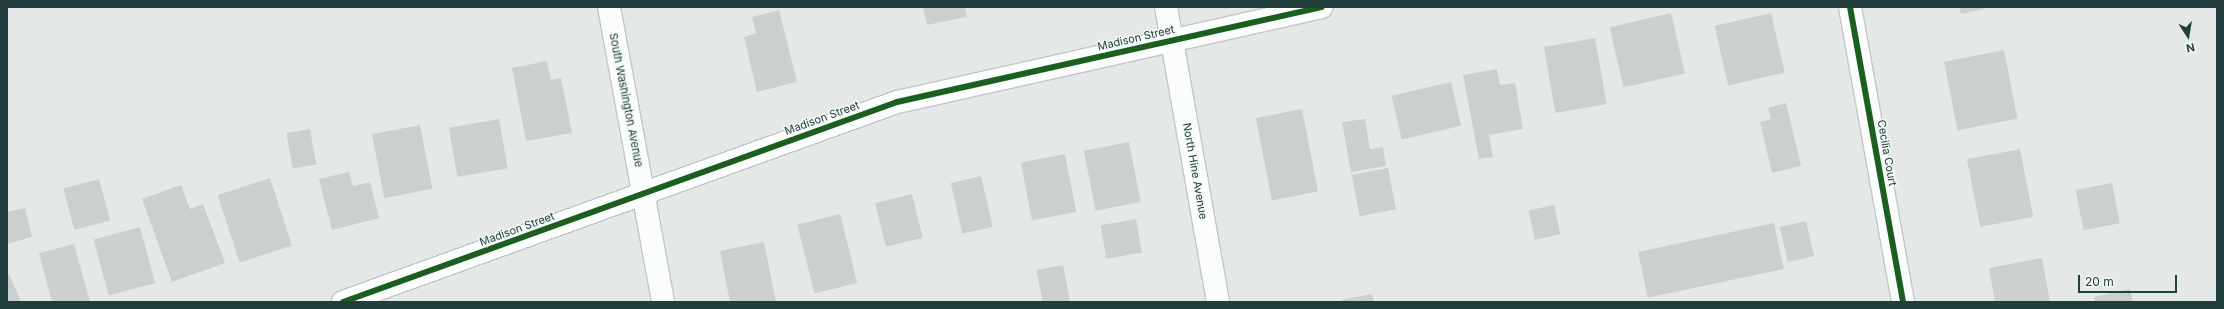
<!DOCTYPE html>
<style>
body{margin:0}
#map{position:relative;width:2224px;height:309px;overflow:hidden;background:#e4e9e8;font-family:Inter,sans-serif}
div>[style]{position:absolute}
.building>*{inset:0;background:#cbd0cf;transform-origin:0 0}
.roads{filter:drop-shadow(1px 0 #c1c6c5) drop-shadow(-1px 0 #c1c6c5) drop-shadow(0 1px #c1c6c5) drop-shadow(0 -1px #c1c6c5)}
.minor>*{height:22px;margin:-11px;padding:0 11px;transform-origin:11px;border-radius:11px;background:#fbfcfc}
.tertiary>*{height:22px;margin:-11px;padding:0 11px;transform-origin:11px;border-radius:11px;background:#fbfcfc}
.cycleway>*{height:6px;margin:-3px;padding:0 3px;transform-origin:3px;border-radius:3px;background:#1b5e20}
span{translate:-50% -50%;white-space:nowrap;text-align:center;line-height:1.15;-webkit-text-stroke:3px #f2f9f6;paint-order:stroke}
.street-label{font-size:11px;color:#213e3b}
.frame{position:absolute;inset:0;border:8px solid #213e3b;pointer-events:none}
.north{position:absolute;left:2168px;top:16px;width:40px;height:40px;-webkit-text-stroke:3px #f2f9f6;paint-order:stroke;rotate:168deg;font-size:11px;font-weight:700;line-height:16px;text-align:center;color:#213e3b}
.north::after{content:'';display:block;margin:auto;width:14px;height:18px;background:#213e3b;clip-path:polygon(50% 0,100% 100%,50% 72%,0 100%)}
.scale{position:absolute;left:2078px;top:275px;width:99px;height:18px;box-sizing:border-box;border:2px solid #213e3b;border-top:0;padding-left:5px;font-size:12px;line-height:14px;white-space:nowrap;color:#213e3b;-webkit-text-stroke:3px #f2f9f6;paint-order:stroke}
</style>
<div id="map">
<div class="building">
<i style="clip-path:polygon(923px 7px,965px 7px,967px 17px,927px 25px)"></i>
<i style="clip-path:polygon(1959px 7px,1987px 7px,1987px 8px,1961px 14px)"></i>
<i style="clip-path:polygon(779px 10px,797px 82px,757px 92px,744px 37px,756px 33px,752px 17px)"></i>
<i style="left:1671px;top:13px;width:62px;height:63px;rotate:77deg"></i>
<i style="left:1771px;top:13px;width:61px;height:58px;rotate:77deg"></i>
<i style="left:1595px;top:38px;width:67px;height:52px;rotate:80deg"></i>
<i style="left:2004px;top:50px;width:70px;height:61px;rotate:79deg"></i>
<i style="clip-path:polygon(547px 61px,551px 80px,561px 78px,572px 133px,526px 141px,512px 68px)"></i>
<i style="clip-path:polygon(1497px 69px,1500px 85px,1515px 83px,1523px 129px,1489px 135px,1493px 157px,1479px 159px,1463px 75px)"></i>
<i style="left:1451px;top:82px;width:45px;height:61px;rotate:77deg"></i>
<i style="clip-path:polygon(1786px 103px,1801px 166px,1772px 173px,1760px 122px,1771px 119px,1768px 108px)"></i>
<i style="left:1302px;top:109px;width:84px;height:47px;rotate:79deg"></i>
<i style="left:499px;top:119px;width:50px;height:51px;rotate:80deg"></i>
<i style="clip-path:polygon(1365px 119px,1370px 149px,1383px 147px,1386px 166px,1351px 172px,1342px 122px)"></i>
<i style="left:420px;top:125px;width:65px;height:49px;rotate:79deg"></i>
<i style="left:310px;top:129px;width:36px;height:24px;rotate:80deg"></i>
<i style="left:1129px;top:142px;width:61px;height:46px;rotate:79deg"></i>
<i style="left:2020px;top:149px;width:69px;height:54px;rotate:79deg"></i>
<i style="left:1065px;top:154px;width:59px;height:45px;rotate:79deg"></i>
<i style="left:1388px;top:168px;width:42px;height:37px;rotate:79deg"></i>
<i style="clip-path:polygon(349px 172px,353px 186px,370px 182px,379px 218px,332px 230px,319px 179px)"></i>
<i style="left:981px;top:176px;width:52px;height:31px;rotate:77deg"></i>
<i style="left:270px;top:178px;width:71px;height:55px;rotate:72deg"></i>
<i style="left:99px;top:179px;width:43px;height:37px;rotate:75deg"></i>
<i style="left:2112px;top:183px;width:41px;height:37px;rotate:79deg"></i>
<i style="clip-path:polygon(181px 185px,190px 209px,203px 204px,225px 263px,172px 282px,142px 199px)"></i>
<i style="left:912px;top:194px;width:45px;height:38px;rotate:76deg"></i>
<i style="left:1554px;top:205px;width:30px;height:26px;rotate:78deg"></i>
<i style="clip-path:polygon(25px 208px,32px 237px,7px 244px,7px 212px)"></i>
<i style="left:840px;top:214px;width:71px;height:44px;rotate:76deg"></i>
<i style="left:1136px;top:219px;width:34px;height:36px;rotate:80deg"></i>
<i style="left:1806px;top:221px;width:36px;height:27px;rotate:77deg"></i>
<i style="left:1774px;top:223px;width:47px;height:139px;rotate:78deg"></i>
<i style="left:140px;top:227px;width:58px;height:48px;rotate:75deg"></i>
<i style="clip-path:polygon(764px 242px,776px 302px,730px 302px,720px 251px)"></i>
<i style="clip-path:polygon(74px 244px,90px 302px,52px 302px,39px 253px)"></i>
<i style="clip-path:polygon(2042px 258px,2050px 302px,1995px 302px,1989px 268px)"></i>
<i style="left:1063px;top:265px;width:37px;height:27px;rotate:79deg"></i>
<i style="clip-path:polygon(9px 274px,21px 302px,7px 302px,7px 275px)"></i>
<i style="clip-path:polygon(2130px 289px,2133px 302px,2095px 302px,2094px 297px)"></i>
<i style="clip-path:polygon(1372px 294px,1374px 302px,1341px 302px,1341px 300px)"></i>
</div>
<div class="roads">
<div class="minor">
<i style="left:1166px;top:7px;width:300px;rotate:80deg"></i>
<i style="left:1850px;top:7px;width:300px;rotate:79.8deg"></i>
</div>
<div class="tertiary">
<i style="left:609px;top:7px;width:300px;rotate:79.6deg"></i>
<i style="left:343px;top:302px;width:589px;rotate:-19.85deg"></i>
<i style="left:897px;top:102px;width:435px;rotate:-12.6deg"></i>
</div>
</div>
<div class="cycleway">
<i style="left:1850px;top:7px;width:300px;rotate:79.8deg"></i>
<i style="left:343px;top:302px;width:589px;rotate:-19.85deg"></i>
<i style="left:897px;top:102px;width:435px;rotate:-12.6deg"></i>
</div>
<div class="street-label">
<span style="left:1136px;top:38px;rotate:-13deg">Madison Street</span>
<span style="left:626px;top:100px;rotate:79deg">South Washington Avenue</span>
<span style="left:822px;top:118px;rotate:-20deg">Madison Street</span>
<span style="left:1887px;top:153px;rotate:80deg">Cecilia Court</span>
<span style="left:1195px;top:171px;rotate:80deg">North Hine Avenue</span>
<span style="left:517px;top:229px;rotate:-20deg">Madison Street</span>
</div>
<div class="frame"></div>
<div class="north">N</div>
<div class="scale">20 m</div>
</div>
